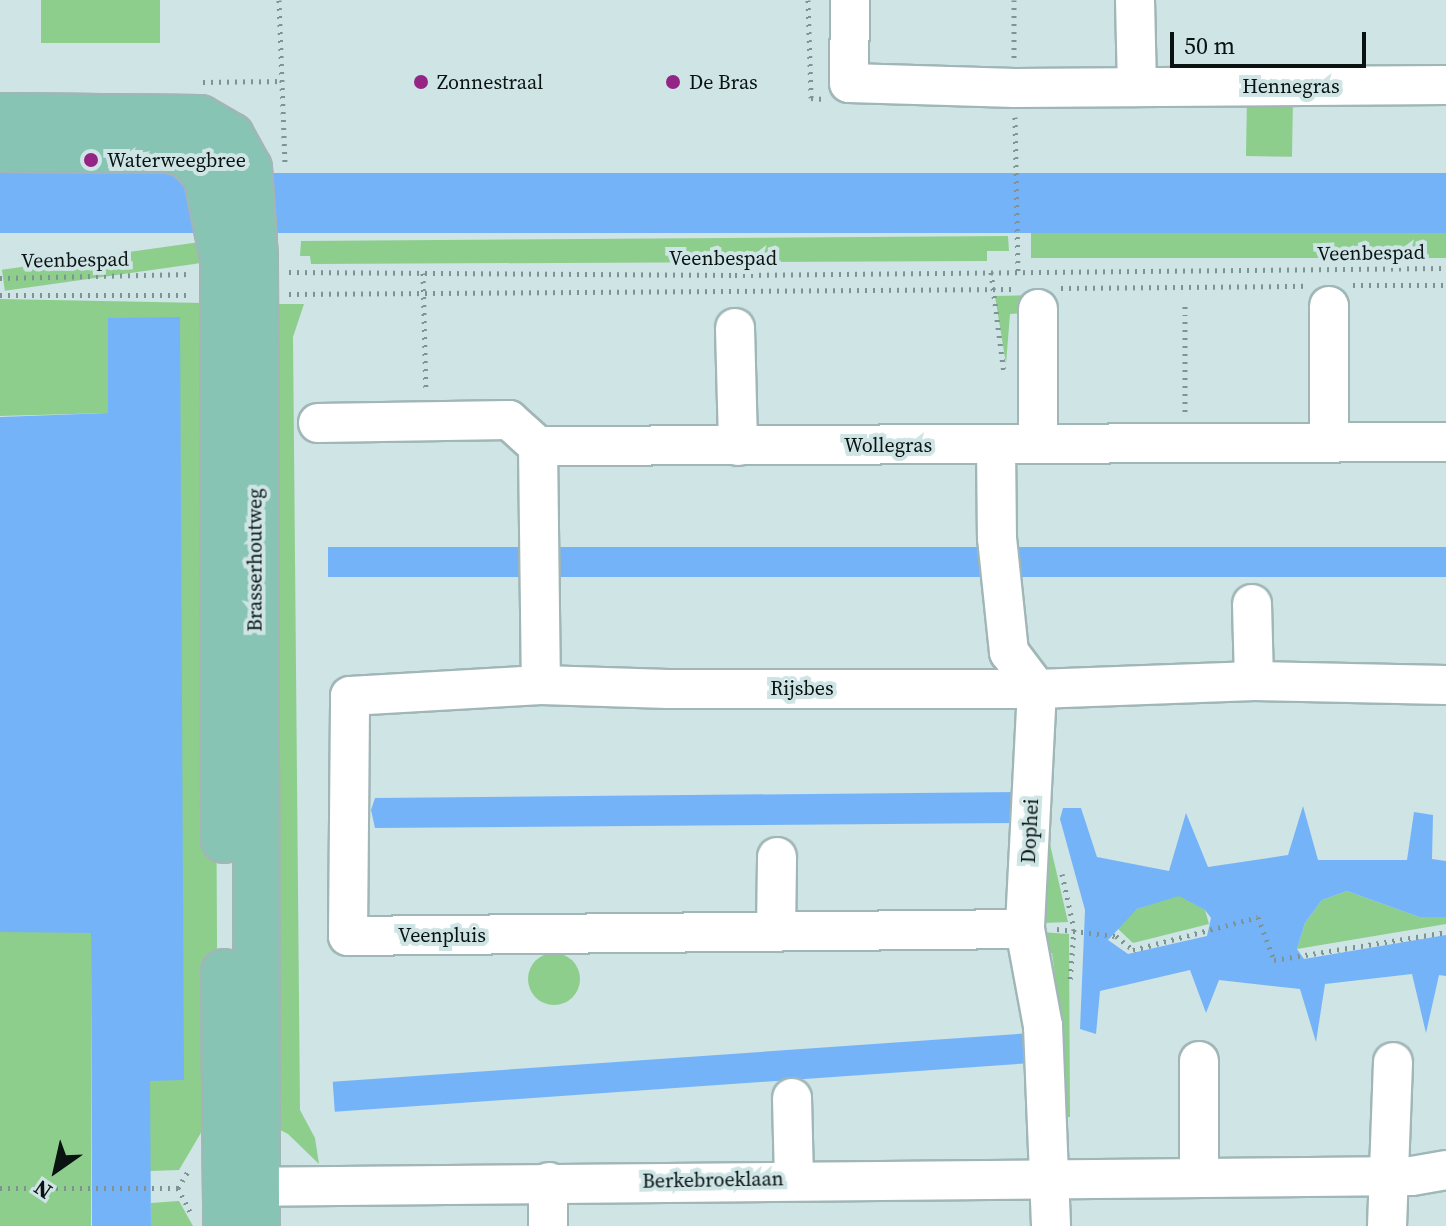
<!DOCTYPE html>
<style>
body{margin:0}
#map{position:relative;width:1446px;height:1226px;overflow:hidden;background:#cee4e5;font-family:"Source Serif 4",serif}
div>[style]{position:absolute}
.green>*{inset:0;background:#8dce8d;transform-origin:0 0}
.round{border-radius:50%}
.water>*{inset:0;background:#75b3f9;transform-origin:0 0}
.path>*{height:5px;margin-top:-2.5px;transform-origin:0;background:repeating-linear-gradient(90deg,#819292 0 2px,transparent 0 8px)}
.roads{filter:drop-shadow(2px 0 #a0b6b7) drop-shadow(-2px 0 #a0b6b7) drop-shadow(0 2px #a0b6b7) drop-shadow(0 -2px #a0b6b7)}
.minor>*{height:38px;margin:-19px;padding:0 19px;transform-origin:19px;border-radius:19px;background:#fff}
.major>*{height:44px;margin:-22px;padding:0 22px;transform-origin:22px;border-radius:22px;background:#88c4b3}
.dots>*{width:22px;height:22px;translate:-50% -50%;box-sizing:border-box;border:4px solid #cee4e5;border-radius:50%}
span{translate:-50% -50%;white-space:nowrap;text-align:center;line-height:1.15;-webkit-text-stroke:8px #cee4e5;paint-order:stroke}
.poi-label{font-size:20px;color:#0a1212}
.left{translate:0 -50%;text-align:left}
.street-label{font-size:20px;color:#0a1212}
.north{position:absolute;left:16px;top:1130px;width:80px;height:80px;-webkit-text-stroke:6px #cee4e5;paint-order:stroke;rotate:214deg;font-size:22px;font-weight:700;line-height:32px;text-align:center;color:#0a1212}
.north::after{content:'';display:block;margin:auto;width:28px;height:36px;background:#0a1212;clip-path:polygon(50% 0,100% 100%,50% 72%,0 100%)}
.scale{position:absolute;left:1170px;top:32px;width:196px;height:36px;box-sizing:border-box;border:4px solid #0a1212;border-top:0;padding-left:10px;font-size:24px;line-height:28px;white-space:nowrap;color:#0a1212;-webkit-text-stroke:6px #cee4e5;paint-order:stroke}
</style>
<div id="map">
<div class="green">
<i style="left:41px;top:0;width:119px;height:43px"></i>
<i style="left:1247px;top:97px;width:46px;height:59px;rotate:1deg"></i>
<i style="left:1446px;top:233px;width:25px;height:415px;rotate:90deg"></i>
<i style="clip-path:polygon(1008px 236px,1009px 251px,987px 251px,987px 261px,311px 264px,310px 256px,300px 256px,301px 241px)"></i>
<i style="left:200px;top:242px;width:21px;height:200px;rotate:82deg"></i>
<i style="clip-path:polygon(1032px 295px,1029px 313px,1010px 314px,1006px 364px,995px 296px)"></i>
<i style="clip-path:polygon(0 299px,204px 303px,214px 362px,218px 1128px,202px 1131px,179px 1170px,150px 1171px,150px 1080px,183px 1080px,108px 413px,0 416px)"></i>
<i style="clip-path:polygon(267px 304px,304px 304px,293px 337px,300px 1110px,315px 1138px,319px 1164px,288px 1134px,267px 1123px)"></i>
<i style="clip-path:polygon(1046px 827px,1068px 922px,1043px 923px)"></i>
<i style="clip-path:polygon(1347px 891px,1419px 917px,1446px 917px,1446px 924px,1297px 949px,1305px 923px,1322px 900px)"></i>
<i style="clip-path:polygon(1179px 895px,1205px 910px,1209px 924px,1133px 943px,1116px 927px,1137px 909px)"></i>
<i style="left:0;top:932px;width:91px;height:294px"></i>
<i style="clip-path:polygon(1040px 932px,1069px 934px,1070px 1117px,1058px 1118px,1057px 1082px,1065px 1080px,1062px 1028px,1052px 953px,1044px 954px)"></i>
<i class="round" style="left:528px;top:953px;width:52px;height:52px"></i>
<i style="clip-path:polygon(179px 1201px,193px 1226px,151px 1226px,151px 1203px)"></i>
</div>
<div class="water">
<i style="left:1446px;top:173px;width:60px;height:1446px;rotate:90deg"></i>
<i style="clip-path:polygon(180px 317px,184px 1080px,150px 1081px,151px 1226px,92px 1226px,91px 933px,0 932px,0 417px,108px 413px,108px 318px)"></i>
<i style="left:1446px;top:547px;width:30px;height:1118px;rotate:90deg"></i>
<i style="clip-path:polygon(1018px 792px,1012px 823px,375px 828px,371px 810px,375px 798px)"></i>
<i style="clip-path:polygon(evenodd,1303px 806px,1318px 860px,1407px 860px,1414px 812px,1433px 815px,1432px 859px,1446px 861px,1446px 917px,1419px 917px,1347px 891px,1322px 900px,1305px 923px,1297px 949px,1304px 959px,1446px 935px,1446px 976px,1439px 975px,1426px 1033px,1412px 974px,1325px 984px,1316px 1042px,1300px 989px,1219px 980px,1206px 1013px,1190px 970px,1100px 991px,1096px 1034px,1080px 1029px,1085px 910px,1060px 819px,1063px 808px,1081px 808px,1097px 857px,1169px 871px,1186px 813px,1208px 867px,1288px 855px,1303px 806px,1179px 896px,1205px 910px,1211px 918px,1207px 936px,1128px 954px,1108px 940px,1137px 909px,1179px 896px)"></i>
<i style="left:1031px;top:1033px;width:30px;height:700px;rotate:86deg"></i>
</div>
<div class="path">
<i style="left:279px;top:0;width:163px;rotate:87.9deg"></i>
<i style="left:808px;top:0;width:98px;rotate:88.2deg"></i>
<i style="left:811px;top:98px;width:13px;rotate:4deg"></i>
<i style="left:1014px;top:0;width:59px;rotate:90deg"></i>
<i style="left:203px;top:82px;width:79px;rotate:-0.7deg"></i>
<i style="left:1015px;top:117px;width:155px;rotate:88.9deg"></i>
<i style="left:289px;top:272px;width:446px;rotate:0.4deg"></i>
<i style="left:735px;top:275px;width:711px;rotate:-0.56deg"></i>
<i style="left:991px;top:272px;width:103px;rotate:82.7deg"></i>
<i style="left:423px;top:273px;width:119px;rotate:88.6deg"></i>
<i style="left:0;top:278px;width:191px;rotate:-1.2deg"></i>
<i style="left:1353px;top:285px;width:93px"></i>
<i style="left:1061px;top:288px;width:246px;rotate:-0.5deg"></i>
<i style="left:289px;top:294px;width:726px;rotate:-0.39deg"></i>
<i style="left:0;top:295px;width:191px"></i>
<i style="left:1185px;top:306px;width:107px;rotate:90deg"></i>
<i style="left:1062px;top:874px;width:56px;rotate:77.7deg"></i>
<i style="left:1074px;top:929px;width:53px;rotate:94.3deg"></i>
<i style="left:1057px;top:929px;width:59px;rotate:6.8deg"></i>
<i style="left:1116px;top:936px;width:22px;rotate:39deg"></i>
<i style="left:1133px;top:950px;width:129px;rotate:-14.8deg"></i>
<i style="left:1258px;top:917px;width:46px;rotate:69.6deg"></i>
<i style="left:1274px;top:960px;width:174px;rotate:-9.2deg"></i>
<i style="left:0;top:1188px;width:178px"></i>
<i style="left:178px;top:1188px;width:23px;rotate:-59deg"></i>
<i style="left:178px;top:1188px;width:27px;rotate:63deg"></i>
</div>
<div class="roads">
<div class="minor">
<i style="left:850px;top:0;width:83px;rotate:90.7deg"></i>
<i style="left:849px;top:83px;width:166px;rotate:1.7deg"></i>
<i style="left:1015px;top:88px;width:431px;rotate:-0.4deg"></i>
<i style="left:1135px;top:0;width:87px;rotate:88.7deg"></i>
<i style="left:1329px;top:306px;width:135px;rotate:90deg"></i>
<i style="left:735px;top:328px;width:118px;rotate:88.5deg"></i>
<i style="left:318px;top:423px;width:191px;rotate:-0.9deg"></i>
<i style="left:509px;top:420px;width:39px;rotate:42deg"></i>
<i style="left:538px;top:446px;width:908px;rotate:-0.25deg"></i>
<i style="left:1038px;top:443px;width:134px;rotate:-90deg"></i>
<i style="left:996px;top:445px;width:93px;rotate:89.4deg"></i>
<i style="left:997px;top:538px;width:115px;rotate:84deg"></i>
<i style="left:1009px;top:652px;width:46px;rotate:52.9deg"></i>
<i style="left:1037px;top:689px;width:240px;rotate:92.9deg"></i>
<i style="left:1025px;top:929px;width:99px;rotate:79.5deg"></i>
<i style="left:1043px;top:1026px;width:200px;rotate:87.7deg"></i>
<i style="left:538px;top:446px;width:239px;rotate:89.3deg"></i>
<i style="left:1252px;top:604px;width:77px;rotate:88.5deg"></i>
<i style="left:1025px;top:929px;width:677px;rotate:179.41deg"></i>
<i style="left:348px;top:936px;width:240px;rotate:-89.5deg"></i>
<i style="left:350px;top:696px;width:191px;rotate:-3.3deg"></i>
<i style="left:541px;top:685px;width:127px;rotate:1.8deg"></i>
<i style="left:668px;top:689px;width:369px"></i>
<i style="left:1037px;top:689px;width:217px;rotate:-2.1deg"></i>
<i style="left:1254px;top:681px;width:192px;rotate:1.2deg"></i>
<i style="left:776px;top:932px;width:75px;rotate:-89.2deg"></i>
<i style="left:792px;top:1098px;width:81px;rotate:88.6deg"></i>
<i style="left:1199px;top:1177px;width:116px;rotate:-90deg"></i>
<i style="left:229px;top:1187px;width:1183px;rotate:-0.53deg"></i>
<i style="left:1412px;top:1176px;width:35px;rotate:-10deg"></i>
<i style="left:548px;top:1226px;width:44px;rotate:-88.7deg"></i>
<i style="left:1387px;top:1226px;width:164px;rotate:-87.9deg"></i>
</div>
<div class="major">
<i style="left:0;top:116px;width:200px;rotate:0.6deg"></i>
<i style="left:200px;top:118px;width:36px;rotate:30deg"></i>
<i style="left:231px;top:136px;width:37px;rotate:61deg"></i>
<i style="left:249px;top:168px;width:91px;rotate:86.2deg"></i>
<i style="left:255px;top:259px;width:967px;rotate:89.88deg"></i>
<i style="left:0;top:149px;width:170px;rotate:0.3deg"></i>
<i style="left:170px;top:150px;width:18px;rotate:16deg"></i>
<i style="left:187px;top:155px;width:27px;rotate:45deg"></i>
<i style="left:206px;top:174px;width:86px;rotate:78.6deg"></i>
<i style="left:223px;top:258px;width:582px;rotate:89.9deg"></i>
<i style="left:224px;top:972px;width:254px;rotate:89.5deg"></i>
</div>
</div>
<div class="dots">
<i style="left:421px;top:82px;background:#942585"></i>
<i style="left:673px;top:82px;background:#942585"></i>
<i style="left:91px;top:160px;background:#942585"></i>
</div>
<div class="poi-label">
<span class="left" style="left:437px;top:82px">Zonnestraal</span>
<span class="left" style="left:689px;top:82px">De Bras</span>
<span class="left" style="left:107px;top:160px">Waterweegbree</span>
</div>
<div class="street-label">
<span style="left:1291px;top:86px">Hennegras</span>
<span style="left:1371px;top:253px;rotate:-1deg">Veenbespad</span>
<span style="left:723px;top:258px">Veenbespad</span>
<span style="left:75px;top:260px;rotate:-1deg">Veenbespad</span>
<span style="left:888px;top:445px">Wollegras</span>
<span style="left:255px;top:560px;rotate:-90deg">Brasserhoutweg</span>
<span style="left:802px;top:688px">Rijsbes</span>
<span style="left:1030px;top:831px;rotate:-87deg">Dophei</span>
<span style="left:442px;top:935px">Veenpluis</span>
<span style="left:713px;top:1180px;rotate:-1deg">Berkebroeklaan</span>
</div>
<div class="north">N</div>
<div class="scale">50 m</div>
</div>
